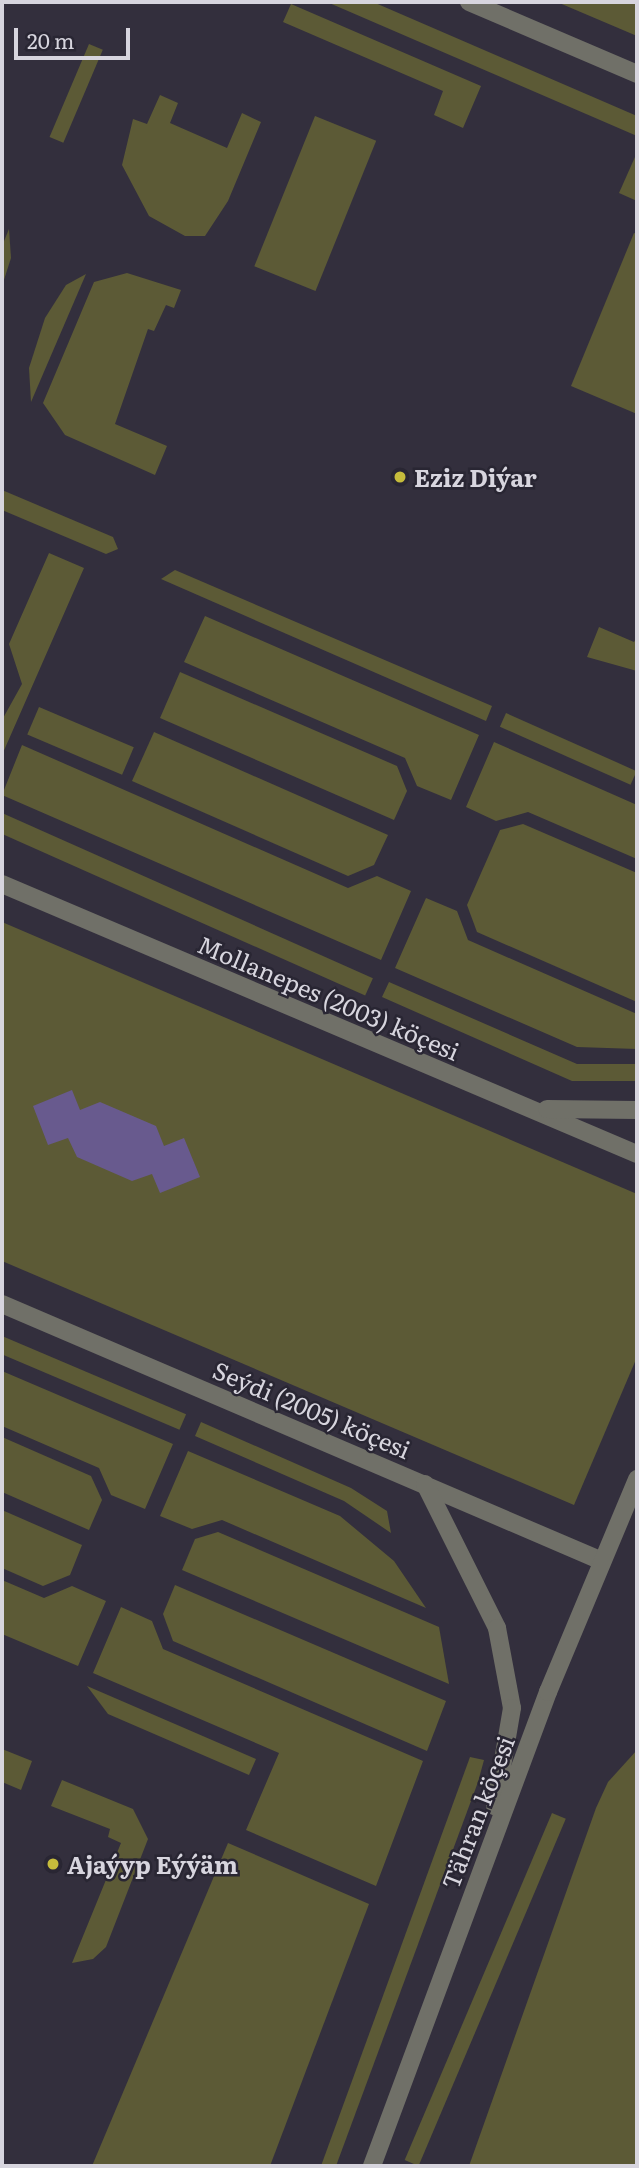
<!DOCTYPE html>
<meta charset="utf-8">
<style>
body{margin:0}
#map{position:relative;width:639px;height:2168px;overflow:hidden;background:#332f3d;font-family:Literata,serif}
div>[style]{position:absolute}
.green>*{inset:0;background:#5c5a36;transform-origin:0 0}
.water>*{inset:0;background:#685a8e}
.minor>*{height:18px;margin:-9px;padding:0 9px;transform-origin:9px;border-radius:9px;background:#707068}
.dots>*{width:19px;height:19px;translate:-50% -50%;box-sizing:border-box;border:4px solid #292633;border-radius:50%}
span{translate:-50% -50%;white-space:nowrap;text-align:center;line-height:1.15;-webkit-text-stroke:5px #292633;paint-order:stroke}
.poi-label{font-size:24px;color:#d7d5de;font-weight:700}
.left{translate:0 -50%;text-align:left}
.street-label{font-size:24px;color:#d7d5de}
.frame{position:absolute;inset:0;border:4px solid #d7d5de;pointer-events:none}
.scale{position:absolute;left:14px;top:28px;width:116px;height:32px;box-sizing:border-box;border:4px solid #d7d5de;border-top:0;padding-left:9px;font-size:21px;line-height:24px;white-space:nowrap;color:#d7d5de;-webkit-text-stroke:5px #292633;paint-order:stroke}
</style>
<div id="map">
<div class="green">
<i style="clip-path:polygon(327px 2px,373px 2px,637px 116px,637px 136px)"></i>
<i style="clip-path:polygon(557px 2px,637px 2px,637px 36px)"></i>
<i style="clip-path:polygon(291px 4px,481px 86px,463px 128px,434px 115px,443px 91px,283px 22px)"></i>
<i style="left:89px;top:44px;width:15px;height:101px;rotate:23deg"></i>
<i style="clip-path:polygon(160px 95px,178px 103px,170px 123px,227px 148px,242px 113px,261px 122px,228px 201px,205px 236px,185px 236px,149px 216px,122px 165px,133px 119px,147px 124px)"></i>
<i style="left:315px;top:116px;width:66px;height:162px;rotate:22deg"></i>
<i style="clip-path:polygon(635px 157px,637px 158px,637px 201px,619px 193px)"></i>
<i style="clip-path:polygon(9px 229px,11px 258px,2px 286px,2px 246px)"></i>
<i style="clip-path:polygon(634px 233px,637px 234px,637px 414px,571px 386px)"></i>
<i style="clip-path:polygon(127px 273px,181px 290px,174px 308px,166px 305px,154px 331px,148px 329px,115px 424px,167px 446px,155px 475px,65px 435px,43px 403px,94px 282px)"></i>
<i style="clip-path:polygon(86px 274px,31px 402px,29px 368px,45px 318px,66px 285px)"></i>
<i style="clip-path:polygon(2px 490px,113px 537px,118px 549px,106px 554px,2px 510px)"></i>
<i style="clip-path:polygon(49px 553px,84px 568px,2px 755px,2px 720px,22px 684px,9px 644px)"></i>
<i style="clip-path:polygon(175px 570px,492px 706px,486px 721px,161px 579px)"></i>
<i style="clip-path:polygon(205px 616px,479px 735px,451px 800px,417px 786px,405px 758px,184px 662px)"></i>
<i style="clip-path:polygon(599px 627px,634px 642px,637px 637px,637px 671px,587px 657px)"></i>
<i style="clip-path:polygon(180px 672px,397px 766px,407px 791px,394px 820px,160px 718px)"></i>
<i style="left:39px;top:707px;width:103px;height:30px;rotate:23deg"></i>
<i style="left:506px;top:713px;width:143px;height:15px;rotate:24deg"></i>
<i style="clip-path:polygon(154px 732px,388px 835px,374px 865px,348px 876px,132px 781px)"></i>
<i style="clip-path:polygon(494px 742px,637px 805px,637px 859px,528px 812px,496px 821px,466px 807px)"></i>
<i style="clip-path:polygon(22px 745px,348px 888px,377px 876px,411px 891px,381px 960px,2px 795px)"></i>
<i style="left:2px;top:813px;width:406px;height:19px;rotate:24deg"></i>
<i style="clip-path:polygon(523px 824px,637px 873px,637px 1002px,477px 932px,467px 905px,500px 830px)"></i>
<i style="clip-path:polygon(426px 898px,457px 911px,468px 940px,637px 1014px,637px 1049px,577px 1047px,395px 968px)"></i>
<i style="clip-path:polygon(2px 922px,637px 1194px,637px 1357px,574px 1505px,2px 1261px)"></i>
<i style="clip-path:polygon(389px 982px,577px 1064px,637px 1064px,637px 1081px,572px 1081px,382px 997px)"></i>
<i style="left:2px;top:1336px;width:200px;height:17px;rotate:23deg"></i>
<i style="clip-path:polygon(2px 1371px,173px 1444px,145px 1509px,111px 1495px,99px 1468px,2px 1426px)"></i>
<i style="clip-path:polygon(201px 1422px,351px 1488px,387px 1511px,391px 1533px,344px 1501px,195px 1436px)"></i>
<i style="clip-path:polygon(2px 1437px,91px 1476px,102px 1500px,89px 1530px,2px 1492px)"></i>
<i style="clip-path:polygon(188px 1451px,340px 1516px,394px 1561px,426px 1608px,222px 1520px,192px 1529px,160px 1516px)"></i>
<i style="clip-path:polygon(2px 1510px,82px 1545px,70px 1575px,43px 1586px,2px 1568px)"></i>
<i style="clip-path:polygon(218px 1532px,439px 1627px,449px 1684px,182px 1570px,195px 1539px)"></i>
<i style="clip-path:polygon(2px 1580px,44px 1598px,72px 1586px,106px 1601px,78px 1666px,2px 1634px)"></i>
<i style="clip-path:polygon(175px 1585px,446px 1701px,427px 1751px,173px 1641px,163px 1614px)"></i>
<i style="clip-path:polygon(121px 1607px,152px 1621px,163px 1649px,423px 1761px,376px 1886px,246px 1830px,279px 1753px,93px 1673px)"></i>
<i style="clip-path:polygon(87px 1686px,256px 1759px,249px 1775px,108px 1714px)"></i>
<i style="clip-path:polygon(2px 1749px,32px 1761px,21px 1790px,2px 1782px)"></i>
<i style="clip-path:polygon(637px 1750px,637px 2166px,469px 2166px,596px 1808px,608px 1782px)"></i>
<i style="clip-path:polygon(470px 1757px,484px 1760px,478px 1782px,336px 2166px,321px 2166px)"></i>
<i style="clip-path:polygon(62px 1780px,133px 1809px,148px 1839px,106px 1947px,93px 1959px,72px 1963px,121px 1843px,108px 1837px,110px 1829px,51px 1806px)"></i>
<i style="left:552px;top:1813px;width:15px;height:377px;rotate:23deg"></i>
<i style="clip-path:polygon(228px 1843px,369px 1904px,270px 2166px,92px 2166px)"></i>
</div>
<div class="water">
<i style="clip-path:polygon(72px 1090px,80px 1110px,100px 1102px,156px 1126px,164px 1146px,184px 1138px,200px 1177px,160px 1193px,152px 1174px,132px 1181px,77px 1157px,68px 1138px,48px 1145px,33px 1106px)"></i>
</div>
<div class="minor">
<i style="left:469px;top:2px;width:183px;rotate:23.2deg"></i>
<i style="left:2px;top:884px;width:690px;rotate:23.04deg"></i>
<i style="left:547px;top:1109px;width:90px;rotate:0.6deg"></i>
<i style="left:2px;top:1304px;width:653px;rotate:23.19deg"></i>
<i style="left:425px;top:1484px;width:161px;rotate:63.4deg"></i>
<i style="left:497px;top:1628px;width:81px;rotate:79.4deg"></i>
<i style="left:512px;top:1708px;width:100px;rotate:99.7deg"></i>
<i style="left:372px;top:2166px;width:506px;rotate:-69.63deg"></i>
<i style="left:548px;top:1692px;width:231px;rotate:-67.3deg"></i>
</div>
<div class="dots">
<i style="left:400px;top:477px;background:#c6bc3c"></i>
<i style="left:53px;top:1864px;background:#c6bc3c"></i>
</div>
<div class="poi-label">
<span class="left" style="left:414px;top:477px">Eziz Diýar</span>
<span class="left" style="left:67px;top:1864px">Ajaýyp Eýýäm</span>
</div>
<div class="street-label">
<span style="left:329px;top:997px;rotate:23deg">Mollanepes (2003) köçesi</span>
<span style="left:312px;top:1409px;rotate:23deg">Seýdi (2005) köçesi</span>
<span style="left:477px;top:1812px;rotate:-69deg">Tähran köçesi</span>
</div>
<div class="frame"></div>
<div class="scale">20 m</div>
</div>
